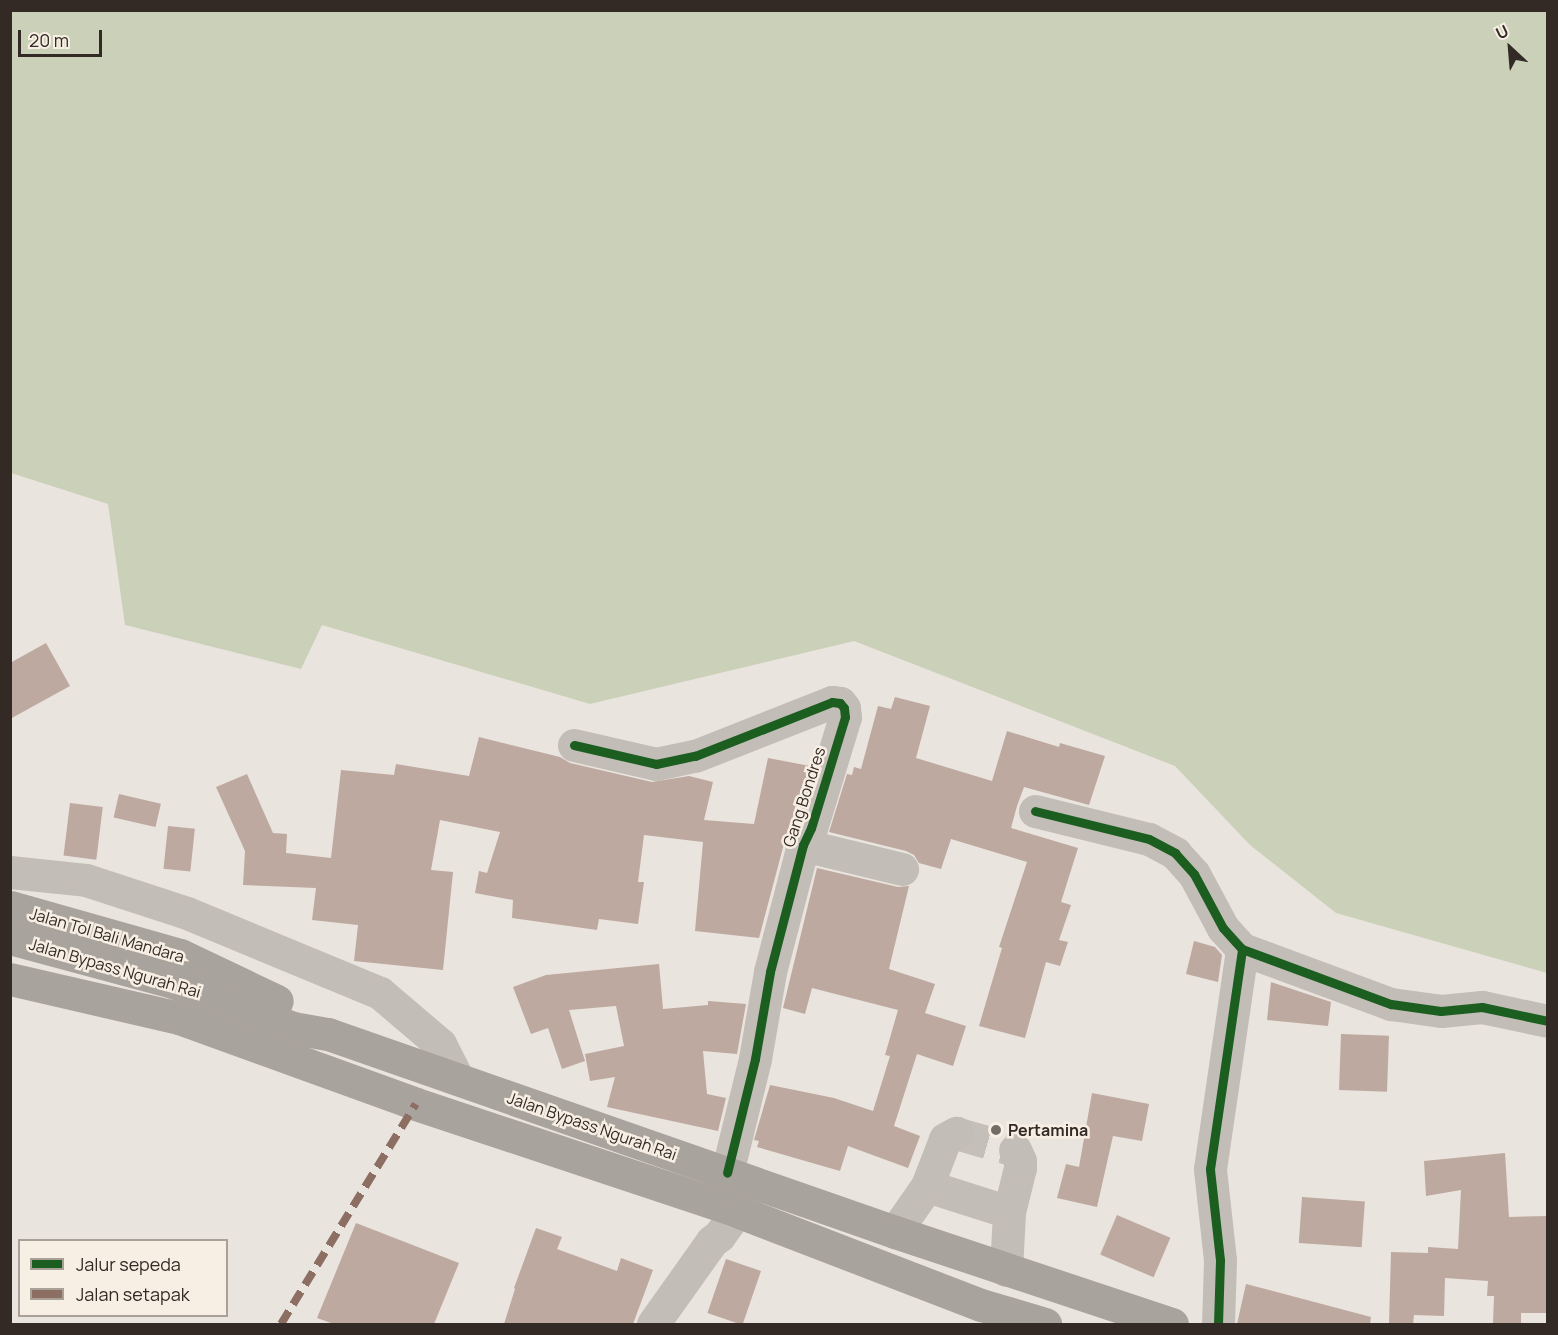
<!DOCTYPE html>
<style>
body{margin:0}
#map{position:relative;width:1558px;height:1335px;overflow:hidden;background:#eae4de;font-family:Manrope,sans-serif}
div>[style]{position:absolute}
.green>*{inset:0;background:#cbd0b8}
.building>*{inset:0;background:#bda9a0;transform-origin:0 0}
.minor-tunnel>*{height:33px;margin-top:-16.5px;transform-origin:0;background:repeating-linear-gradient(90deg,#c5bfb9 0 33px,transparent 0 49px)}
.minor>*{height:33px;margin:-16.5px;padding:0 16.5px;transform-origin:16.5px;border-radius:16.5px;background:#c3bdb7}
.highway>*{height:33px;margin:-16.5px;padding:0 16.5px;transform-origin:16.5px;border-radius:16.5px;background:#a9a39d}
.quiet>*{height:8px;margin-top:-4px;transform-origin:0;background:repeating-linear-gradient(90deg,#8d6e63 0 15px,transparent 0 23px)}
.cycleway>*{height:9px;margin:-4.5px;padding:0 4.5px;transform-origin:4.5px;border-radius:4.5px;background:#1b5e20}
.dots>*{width:16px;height:16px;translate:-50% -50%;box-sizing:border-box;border:3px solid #f8efe4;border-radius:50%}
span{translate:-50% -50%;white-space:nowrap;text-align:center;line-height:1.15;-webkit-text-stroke:5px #f8efe4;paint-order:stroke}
.street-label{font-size:16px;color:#332a26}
.poi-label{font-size:16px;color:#332a26;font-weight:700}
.left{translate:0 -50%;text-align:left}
.frame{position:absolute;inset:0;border:12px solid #332a26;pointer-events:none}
.legend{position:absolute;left:18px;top:1239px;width:210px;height:78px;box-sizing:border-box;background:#f8efe4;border:2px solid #a9a098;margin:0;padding:8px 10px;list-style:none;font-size:18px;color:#332a26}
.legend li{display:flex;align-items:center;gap:12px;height:30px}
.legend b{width:30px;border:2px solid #a9a098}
.north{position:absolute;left:1480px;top:18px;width:60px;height:60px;-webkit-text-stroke:4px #f8efe4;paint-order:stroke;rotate:334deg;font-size:16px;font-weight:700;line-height:24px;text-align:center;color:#332a26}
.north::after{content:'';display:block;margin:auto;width:21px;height:27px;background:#332a26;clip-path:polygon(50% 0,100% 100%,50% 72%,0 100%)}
.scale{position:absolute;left:18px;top:30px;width:84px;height:27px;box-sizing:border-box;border:3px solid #332a26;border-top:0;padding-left:8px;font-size:18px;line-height:21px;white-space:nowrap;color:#332a26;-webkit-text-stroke:4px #f8efe4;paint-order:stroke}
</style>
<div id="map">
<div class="green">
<i style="clip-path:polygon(11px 10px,1547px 11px,1547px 973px,1336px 913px,1250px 845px,1175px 766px,854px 641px,590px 704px,322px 625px,301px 669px,125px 625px,108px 504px,11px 473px)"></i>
</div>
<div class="building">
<i style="clip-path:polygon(46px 643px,70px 686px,10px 719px,10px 663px)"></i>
<i style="clip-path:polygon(895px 697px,930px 706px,916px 758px,992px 781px,1007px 731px,1059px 747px,1060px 743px,1105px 756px,1089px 805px,1024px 787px,1017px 806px,1011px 828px,1078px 848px,1061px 902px,1071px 905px,1059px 940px,1068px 942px,1060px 966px,1046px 962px,1025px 1038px,979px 1026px,1002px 948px,999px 947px,1027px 862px,951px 839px,941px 869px,919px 863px,914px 855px,906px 851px,829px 832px,847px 774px,852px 775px,854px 767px,861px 769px,878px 706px,891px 709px)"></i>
<i style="clip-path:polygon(479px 737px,560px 757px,570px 763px,652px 782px,689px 776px,713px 782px,704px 820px,754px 824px,768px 758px,810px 766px,785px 840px,759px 938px,695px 931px,703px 842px,644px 835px,638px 882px,644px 882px,638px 924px,599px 919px,597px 930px,512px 918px,513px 900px,475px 893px,479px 871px,487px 873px,500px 832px,440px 820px,431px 870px,453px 872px,443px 970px,354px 961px,358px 925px,312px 920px,316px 888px,243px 885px,245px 851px,216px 787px,247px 774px,273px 833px,287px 834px,286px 853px,331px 858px,341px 770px,394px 775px,396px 764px,469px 776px)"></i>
<i style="left:119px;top:794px;width:43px;height:24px;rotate:13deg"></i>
<i style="left:70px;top:803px;width:33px;height:53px;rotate:7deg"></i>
<i style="left:168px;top:826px;width:27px;height:43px;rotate:6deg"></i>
<i style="clip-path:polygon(817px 868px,898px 887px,909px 886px,889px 969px,935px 984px,925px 1013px,966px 1026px,953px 1066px,917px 1054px,894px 1126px,920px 1136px,908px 1168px,848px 1146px,840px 1171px,757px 1147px,759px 1141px,754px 1140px,770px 1085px,834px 1098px,873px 1111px,890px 1056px,885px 1055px,898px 1010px,812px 988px,805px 1014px,783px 1008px)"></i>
<i style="clip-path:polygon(1194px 941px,1215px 947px,1222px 955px,1218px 982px,1186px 974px)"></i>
<i style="clip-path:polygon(659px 964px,663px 1009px,708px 1005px,708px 1001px,746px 1004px,737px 1054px,703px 1051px,707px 1094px,726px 1098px,718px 1131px,607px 1107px,615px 1077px,590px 1081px,585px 1054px,624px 1046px,616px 1006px,569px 1010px,585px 1061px,562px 1069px,548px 1028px,531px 1034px,513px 987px,546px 975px)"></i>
<i style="clip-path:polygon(1271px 982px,1331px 1002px,1328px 1026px,1267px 1020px)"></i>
<i style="left:1341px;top:1034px;width:48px;height:56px;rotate:2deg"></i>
<i style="clip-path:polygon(1092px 1093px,1149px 1104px,1142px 1141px,1113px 1136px,1097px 1207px,1057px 1198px,1066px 1164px,1079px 1167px)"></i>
<i style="clip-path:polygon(1505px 1153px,1509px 1217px,1548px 1216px,1548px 1313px,1521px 1313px,1521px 1324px,1493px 1324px,1494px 1296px,1487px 1296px,1488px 1281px,1445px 1278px,1444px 1316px,1414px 1315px,1413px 1324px,1389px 1324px,1391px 1252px,1428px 1253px,1428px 1247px,1458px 1249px,1461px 1190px,1426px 1196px,1424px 1161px)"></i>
<i style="left:1302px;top:1197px;width:63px;height:46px;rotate:4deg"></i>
<i style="left:1117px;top:1215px;width:58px;height:43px;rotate:23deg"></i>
<i style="clip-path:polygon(356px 1223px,459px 1263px,434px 1324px,334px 1324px,317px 1318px)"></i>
<i style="clip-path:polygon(536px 1228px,562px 1237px,557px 1249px,617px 1271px,621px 1258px,653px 1270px,633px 1324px,504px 1324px,515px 1289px,514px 1288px)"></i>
<i style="left:726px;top:1259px;width:37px;height:57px;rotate:19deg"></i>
<i style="clip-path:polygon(1246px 1284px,1371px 1317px,1370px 1324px,1237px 1324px)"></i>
</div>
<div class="minor-tunnel">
<i style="left:956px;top:1133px;width:61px;rotate:16.1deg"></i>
</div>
<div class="minor">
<i style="left:574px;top:745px;width:84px;rotate:13deg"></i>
<i style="left:656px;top:764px;width:40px;rotate:-12deg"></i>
<i style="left:695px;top:756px;width:147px;rotate:-21.5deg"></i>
<i style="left:832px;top:702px;width:8px;rotate:7deg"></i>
<i style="left:840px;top:703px;width:6px;rotate:51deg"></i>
<i style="left:844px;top:708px;width:9px;rotate:84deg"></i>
<i style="left:845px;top:717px;width:116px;rotate:107deg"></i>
<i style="left:811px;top:828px;width:19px;rotate:115deg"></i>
<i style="left:803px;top:845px;width:131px;rotate:104.6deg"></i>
<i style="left:770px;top:972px;width:88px;rotate:99.8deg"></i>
<i style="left:755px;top:1059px;width:117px;rotate:103.8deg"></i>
<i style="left:1035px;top:811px;width:117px;rotate:13.8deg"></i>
<i style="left:1149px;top:839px;width:30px;rotate:28deg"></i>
<i style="left:1175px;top:853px;width:28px;rotate:48deg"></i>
<i style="left:1194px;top:874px;width:61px;rotate:61.8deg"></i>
<i style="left:1223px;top:928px;width:28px;rotate:48deg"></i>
<i style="left:1242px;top:949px;width:159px;rotate:20.3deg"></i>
<i style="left:1391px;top:1004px;width:50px;rotate:8deg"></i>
<i style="left:1441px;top:1011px;width:41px;rotate:-5.6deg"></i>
<i style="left:1482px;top:1007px;width:67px;rotate:12deg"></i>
<i style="left:803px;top:845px;width:102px;rotate:13.6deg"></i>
<i style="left:10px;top:872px;width:76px;rotate:6deg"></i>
<i style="left:86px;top:880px;width:106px;rotate:18.1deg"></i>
<i style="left:187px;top:913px;width:209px;rotate:22.5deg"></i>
<i style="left:380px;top:993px;width:79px;rotate:40.4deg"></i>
<i style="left:440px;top:1044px;width:39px;rotate:63deg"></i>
<i style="left:927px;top:1186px;width:86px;rotate:17.6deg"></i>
<i style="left:895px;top:1232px;width:56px;rotate:-55.2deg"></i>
<i style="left:927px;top:1186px;width:50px;rotate:-69deg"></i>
<i style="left:945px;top:1139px;width:13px;rotate:-29deg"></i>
<i style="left:1006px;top:1270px;width:58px;rotate:-87deg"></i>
<i style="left:1009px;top:1212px;width:45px;rotate:-76deg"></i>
<i style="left:1020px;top:1168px;width:7px;rotate:-90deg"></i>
<i style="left:1020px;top:1161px;width:12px;rotate:-114deg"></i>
<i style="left:653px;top:1324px;width:102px;rotate:-54.6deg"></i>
<i style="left:712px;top:1241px;width:9px;rotate:-36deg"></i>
<i style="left:719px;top:1236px;width:31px;rotate:-54deg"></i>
<i style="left:1218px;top:1324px;width:64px;rotate:-88.2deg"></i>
<i style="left:1220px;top:1260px;width:92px;rotate:-96.3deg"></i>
<i style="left:1210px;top:1169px;width:222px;rotate:-81.7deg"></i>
</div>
<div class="highway">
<i style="left:10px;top:907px;width:177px;rotate:15.8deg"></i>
<i style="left:180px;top:955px;width:107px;rotate:25.4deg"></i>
<i style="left:10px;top:938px;width:169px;rotate:15.1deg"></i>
<i style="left:173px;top:982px;width:129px;rotate:21deg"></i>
<i style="left:293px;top:1028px;width:36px;rotate:10deg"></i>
<i style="left:328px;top:1034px;width:601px;rotate:19.25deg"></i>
<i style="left:895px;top:1232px;width:292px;rotate:18.4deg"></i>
<i style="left:10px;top:979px;width:173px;rotate:13deg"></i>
<i style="left:179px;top:1018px;width:252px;rotate:19.9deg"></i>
<i style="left:416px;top:1104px;width:338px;rotate:18.4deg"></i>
<i style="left:737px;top:1211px;width:261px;rotate:21.1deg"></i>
<i style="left:981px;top:1305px;width:67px;rotate:16.5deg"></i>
</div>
<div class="quiet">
<i style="left:281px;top:1324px;width:258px;rotate:-58.5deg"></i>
</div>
<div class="cycleway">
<i style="left:574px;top:745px;width:84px;rotate:13deg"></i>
<i style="left:656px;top:764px;width:40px;rotate:-12deg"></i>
<i style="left:695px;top:756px;width:147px;rotate:-21.5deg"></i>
<i style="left:832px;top:702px;width:8px;rotate:7deg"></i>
<i style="left:840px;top:703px;width:6px;rotate:51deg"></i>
<i style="left:844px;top:708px;width:9px;rotate:84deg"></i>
<i style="left:845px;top:717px;width:116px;rotate:107deg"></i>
<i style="left:811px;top:828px;width:19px;rotate:115deg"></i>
<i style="left:803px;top:845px;width:131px;rotate:104.6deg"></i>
<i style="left:770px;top:972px;width:88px;rotate:99.8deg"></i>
<i style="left:755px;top:1059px;width:117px;rotate:103.8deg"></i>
<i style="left:1035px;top:811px;width:117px;rotate:13.8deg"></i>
<i style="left:1149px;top:839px;width:30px;rotate:28deg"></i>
<i style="left:1175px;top:853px;width:28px;rotate:48deg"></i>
<i style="left:1194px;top:874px;width:61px;rotate:61.8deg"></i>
<i style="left:1223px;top:928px;width:28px;rotate:48deg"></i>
<i style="left:1242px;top:949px;width:159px;rotate:20.3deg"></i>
<i style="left:1391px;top:1004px;width:50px;rotate:8deg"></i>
<i style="left:1441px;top:1011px;width:41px;rotate:-5.6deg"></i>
<i style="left:1482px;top:1007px;width:67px;rotate:12deg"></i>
<i style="left:1218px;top:1324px;width:64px;rotate:-88.2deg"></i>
<i style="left:1220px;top:1260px;width:92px;rotate:-96.3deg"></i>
<i style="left:1210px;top:1169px;width:222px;rotate:-81.7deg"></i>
</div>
<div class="dots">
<i style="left:996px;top:1130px;background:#736b66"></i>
</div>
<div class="street-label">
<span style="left:804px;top:797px;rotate:-72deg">Gang Bondres</span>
<span style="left:107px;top:935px;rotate:16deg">Jalan Tol Bali Mandara</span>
<span style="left:115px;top:968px;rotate:16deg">Jalan Bypass Ngurah Rai</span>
<span style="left:592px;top:1126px;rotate:19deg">Jalan Bypass Ngurah Rai</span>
</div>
<div class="poi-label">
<span class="left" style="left:1008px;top:1130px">Pertamina</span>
</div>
<div class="frame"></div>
<ul class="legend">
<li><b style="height:8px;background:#1b5e20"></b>Jalur sepeda</li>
<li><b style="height:8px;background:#8d6e63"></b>Jalan setapak</li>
</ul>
<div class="north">U</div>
<div class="scale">20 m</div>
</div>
